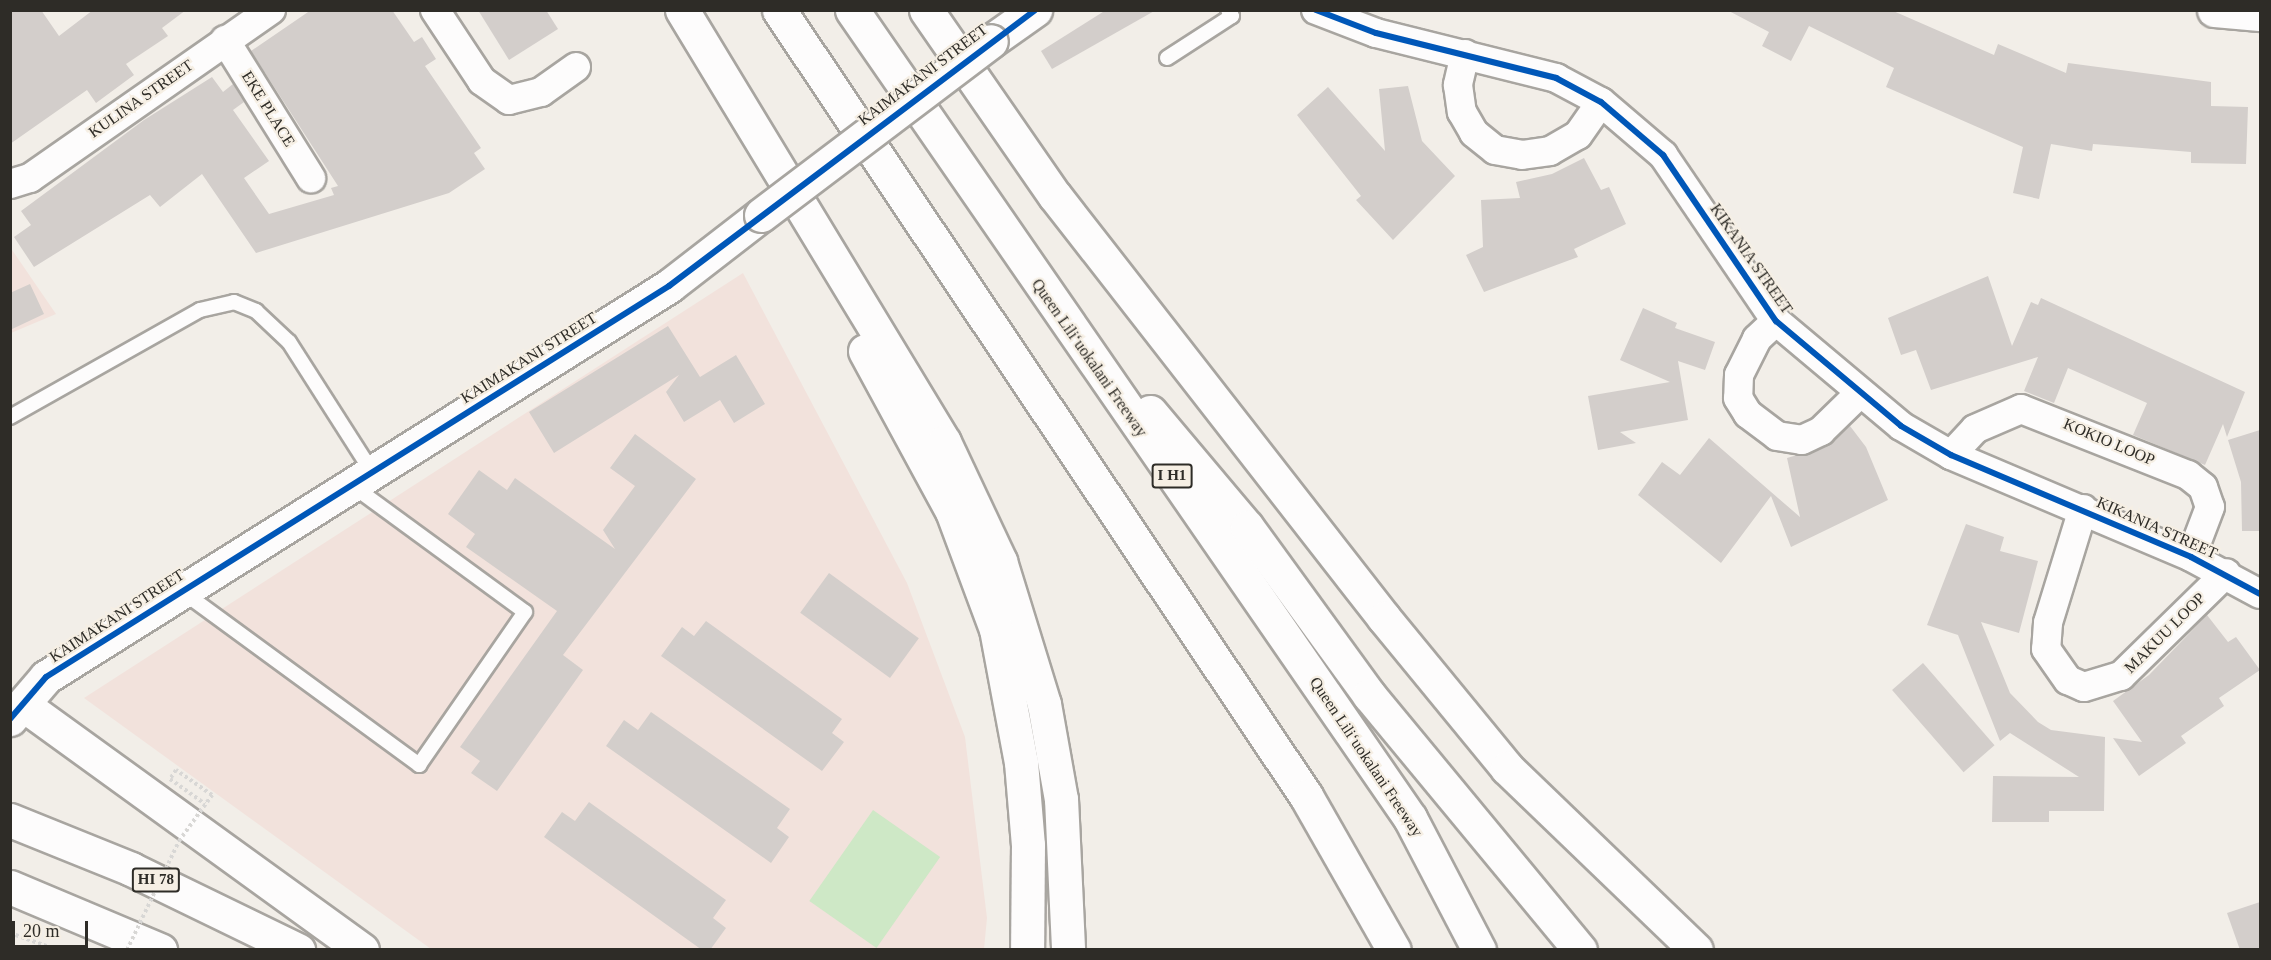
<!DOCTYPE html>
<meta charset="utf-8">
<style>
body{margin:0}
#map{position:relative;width:2271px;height:960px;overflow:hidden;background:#f2eee8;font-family:"Times New Roman",serif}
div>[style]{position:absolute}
.education>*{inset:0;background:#f2e2dc}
.green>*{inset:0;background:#cee8c6;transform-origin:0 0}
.building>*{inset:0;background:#d3cecb;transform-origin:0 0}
.path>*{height:4px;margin-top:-2px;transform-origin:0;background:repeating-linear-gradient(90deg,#d8d7d5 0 3px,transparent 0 6px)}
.roads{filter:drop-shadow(2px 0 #a8a5a0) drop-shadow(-2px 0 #a8a5a0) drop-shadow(0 2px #a8a5a0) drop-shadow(0 -2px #a8a5a0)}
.lane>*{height:14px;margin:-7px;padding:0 7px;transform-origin:7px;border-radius:7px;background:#fdfcfc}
.street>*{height:28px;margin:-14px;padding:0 14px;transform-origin:14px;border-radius:14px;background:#fdfcfc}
.secondary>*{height:33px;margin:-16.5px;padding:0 16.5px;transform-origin:16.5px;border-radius:16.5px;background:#fdfcfc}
.highway>*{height:33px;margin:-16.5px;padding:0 16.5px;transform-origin:16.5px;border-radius:16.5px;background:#fdfcfc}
.path-bridge>*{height:4px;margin-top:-2px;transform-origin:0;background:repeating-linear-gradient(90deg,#d8d7d5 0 3px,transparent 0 6px)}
.bridges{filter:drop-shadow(2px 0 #a8a5a0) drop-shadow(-2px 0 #a8a5a0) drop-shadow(0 2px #a8a5a0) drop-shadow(0 -2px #a8a5a0)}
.secondary-bridge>*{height:33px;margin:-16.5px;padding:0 16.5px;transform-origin:16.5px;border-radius:16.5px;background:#fdfcfc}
.cycleway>*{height:6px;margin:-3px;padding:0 3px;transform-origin:3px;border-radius:3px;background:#0057b8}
span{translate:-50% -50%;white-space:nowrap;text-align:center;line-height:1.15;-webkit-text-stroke:4.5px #f6efe4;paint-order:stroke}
.shield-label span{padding:2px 4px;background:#f6efe4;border:2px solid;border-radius:4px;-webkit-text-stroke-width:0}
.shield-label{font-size:15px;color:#2e2c27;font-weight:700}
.street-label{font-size:16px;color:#2e2c27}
.frame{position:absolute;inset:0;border:12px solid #2e2c27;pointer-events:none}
.scale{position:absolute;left:12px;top:921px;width:76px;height:27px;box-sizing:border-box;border:3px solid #2e2c27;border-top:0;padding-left:8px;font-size:18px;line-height:21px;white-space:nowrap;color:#2e2c27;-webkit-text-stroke:4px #f6efe4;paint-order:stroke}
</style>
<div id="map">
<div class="education">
<i style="clip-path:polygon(10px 247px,56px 314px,11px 333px,10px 333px)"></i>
<i style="clip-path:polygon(743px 273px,907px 583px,965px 737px,987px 918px,984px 949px,431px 949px,84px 698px)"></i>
</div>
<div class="green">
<i style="left:873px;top:810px;width:82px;height:111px;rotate:35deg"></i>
</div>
<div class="building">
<i style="clip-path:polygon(10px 10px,41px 10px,59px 36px,93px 10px,186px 10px,162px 28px,168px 36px,126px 64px,134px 75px,96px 103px,87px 90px,10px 144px)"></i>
<i style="clip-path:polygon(311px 10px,392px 10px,414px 42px,422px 37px,436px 59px,425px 66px,481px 148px,474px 153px,485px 169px,449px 193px,256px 253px,202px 174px,160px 207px,150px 195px,34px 267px,14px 237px,31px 225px,21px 211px,144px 120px,212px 77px,223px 92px,233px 84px,244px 102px,233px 110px,269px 161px,244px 178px,269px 214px,334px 195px,331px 188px,338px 186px,251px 51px)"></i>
<i style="clip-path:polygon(478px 10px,546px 10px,558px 29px,509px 60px)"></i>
<i style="clip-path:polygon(1106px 10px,1156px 10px,1052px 69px,1041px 51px)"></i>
<i style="clip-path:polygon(1727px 10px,1891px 10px,1994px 55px,1998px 44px,2066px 73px,2068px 63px,2211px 82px,2211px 106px,2248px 107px,2246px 164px,2191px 163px,2191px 152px,2093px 144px,2092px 151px,2051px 144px,2039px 199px,2013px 193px,2023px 147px,1886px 87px,1894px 68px,1809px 26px,1791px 61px,1762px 46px,1769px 32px)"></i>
<i style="clip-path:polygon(1408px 86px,1422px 141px,1455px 176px,1393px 240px,1356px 200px,1361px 196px,1297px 115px,1328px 87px,1385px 151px,1379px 89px)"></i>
<i style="clip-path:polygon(1584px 158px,1601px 190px,1609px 187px,1626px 224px,1574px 249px,1578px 257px,1484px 292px,1466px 255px,1483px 247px,1481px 200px,1520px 198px,1516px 182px,1552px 174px)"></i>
<i style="clip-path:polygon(1988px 276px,2012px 346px,2031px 302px,2038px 305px,2041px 298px,2245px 392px,2227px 437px,2223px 424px,2205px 465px,2133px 435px,2147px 403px,2068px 368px,2054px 403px,2024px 391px,2038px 357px,1931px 390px,1916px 350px,1901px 355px,1888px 318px)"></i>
<i style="clip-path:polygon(30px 284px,44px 314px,10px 330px,10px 293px)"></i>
<i style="clip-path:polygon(1643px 308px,1677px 323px,1675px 328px,1715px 342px,1705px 370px,1678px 361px,1688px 420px,1620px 432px,1636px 443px,1598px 450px,1588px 396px,1670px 382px,1620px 360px)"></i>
<i style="clip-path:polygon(668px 326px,700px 377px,736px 355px,765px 404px,734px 423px,720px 400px,684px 422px,666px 392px,679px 375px,554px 453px,529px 412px)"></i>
<i style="clip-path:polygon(1850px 426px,1866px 447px,1888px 500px,1791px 547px,1771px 496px,1721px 563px,1638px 495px,1662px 462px,1680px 475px,1709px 438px,1800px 517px,1787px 458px,1828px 446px)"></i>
<i style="clip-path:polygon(2260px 430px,2260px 531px,2242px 531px,2241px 482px,2228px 440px)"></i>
<i style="clip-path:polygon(635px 434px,696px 479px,563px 655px,583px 670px,497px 791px,471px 773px,480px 761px,460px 747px,557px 611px,466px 547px,475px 534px,448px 514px,479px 470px,507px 490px,515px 478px,615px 549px,603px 530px,635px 486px,610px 468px)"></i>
<i style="clip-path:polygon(1966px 524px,2004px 537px,2000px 551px,2038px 561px,2019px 633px,1981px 622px,2010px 693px,2038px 722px,2051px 730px,2105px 737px,2104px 811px,2049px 811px,2049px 822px,1992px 822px,1993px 776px,2079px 777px,2010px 733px,2000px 741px,1958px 635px,1927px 625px)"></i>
<i style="left:829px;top:573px;width:111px;height:49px;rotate:36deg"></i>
<i style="clip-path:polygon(2207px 615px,2228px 642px,2236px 637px,2260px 670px,2219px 698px,2224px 706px,2181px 736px,2186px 743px,2139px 776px,2113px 738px,2142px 742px,2113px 701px,2149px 675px)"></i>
<i style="clip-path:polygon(706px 621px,842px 719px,832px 733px,844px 742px,822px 771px,661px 656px,682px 627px,694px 636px)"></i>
<i style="left:1923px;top:663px;width:109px;height:41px;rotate:49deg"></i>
<i style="clip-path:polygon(651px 712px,790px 809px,777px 828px,789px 837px,771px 863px,606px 746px,624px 720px,638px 730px)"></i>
<i style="clip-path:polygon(589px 802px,726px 900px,713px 918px,726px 928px,710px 950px,702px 950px,544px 837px,562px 812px,575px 821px)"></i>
<i style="clip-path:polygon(2260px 902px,2260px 950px,2240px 950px,2227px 913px)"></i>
</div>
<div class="path">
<i style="left:10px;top:933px;width:51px;rotate:19.5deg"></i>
</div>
<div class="roads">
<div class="lane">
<i style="left:1167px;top:58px;width:77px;rotate:-32.9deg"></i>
<i style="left:1232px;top:16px;width:7px;rotate:-124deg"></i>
<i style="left:10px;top:417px;width:218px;rotate:-29.4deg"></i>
<i style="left:200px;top:310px;width:35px;rotate:-13deg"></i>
<i style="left:234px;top:302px;width:24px;rotate:22deg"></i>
<i style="left:256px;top:311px;width:45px;rotate:43.2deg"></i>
<i style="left:289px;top:342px;width:154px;rotate:57.4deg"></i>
<i style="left:183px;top:592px;width:293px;rotate:36.2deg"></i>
<i style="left:419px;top:765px;width:186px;rotate:-55.3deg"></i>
<i style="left:525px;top:612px;width:213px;rotate:-143.8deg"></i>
</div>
<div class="street">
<i style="left:435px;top:10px;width:85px;rotate:56.5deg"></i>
<i style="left:482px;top:81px;width:33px;rotate:35deg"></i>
<i style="left:509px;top:100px;width:33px;rotate:-14deg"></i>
<i style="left:541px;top:92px;width:43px;rotate:-35.5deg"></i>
<i style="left:1316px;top:10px;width:64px;rotate:21deg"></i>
<i style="left:1376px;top:33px;width:186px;rotate:14deg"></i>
<i style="left:1556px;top:78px;width:51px;rotate:28.1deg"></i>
<i style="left:1601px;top:102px;width:82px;rotate:40.5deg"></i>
<i style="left:1663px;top:155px;width:201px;rotate:55.8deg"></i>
<i style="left:1776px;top:321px;width:163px;rotate:40deg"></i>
<i style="left:1901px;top:426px;width:58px;rotate:30.1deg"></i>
<i style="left:1951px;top:455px;width:261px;rotate:23deg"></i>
<i style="left:2191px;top:557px;width:78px;rotate:28.2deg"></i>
<i style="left:225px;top:40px;width:163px;rotate:58.1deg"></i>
<i style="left:1465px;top:54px;width:32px;rotate:103deg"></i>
<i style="left:1458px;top:85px;width:27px;rotate:82deg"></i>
<i style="left:1462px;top:112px;width:24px;rotate:60deg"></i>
<i style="left:1474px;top:133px;width:27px;rotate:39deg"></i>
<i style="left:1495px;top:150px;width:27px;rotate:10deg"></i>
<i style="left:1522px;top:155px;width:28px;rotate:-8deg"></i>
<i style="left:1550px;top:151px;width:32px;rotate:-30deg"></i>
<i style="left:1578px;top:135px;width:40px;rotate:-55.1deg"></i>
<i style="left:10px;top:184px;width:21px;rotate:-17deg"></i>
<i style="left:30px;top:178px;width:294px;rotate:-34.9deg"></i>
<i style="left:1776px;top:321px;width:26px;rotate:137deg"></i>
<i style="left:1757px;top:339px;width:40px;rotate:116.6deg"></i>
<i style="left:1739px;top:375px;width:23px;rotate:92deg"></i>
<i style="left:1738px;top:398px;width:19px;rotate:58deg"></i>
<i style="left:1748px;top:414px;width:36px;rotate:37deg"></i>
<i style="left:1777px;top:436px;width:25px;rotate:9deg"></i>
<i style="left:1802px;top:440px;width:21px;rotate:-25deg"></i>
<i style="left:1821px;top:431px;width:53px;rotate:-44.2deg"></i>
<i style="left:1951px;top:455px;width:35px;rotate:-47deg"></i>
<i style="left:1975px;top:429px;width:50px;rotate:-23.5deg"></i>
<i style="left:2021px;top:409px;width:180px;rotate:21.6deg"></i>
<i style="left:2188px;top:475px;width:19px;rotate:39deg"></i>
<i style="left:2203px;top:487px;width:21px;rotate:71deg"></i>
<i style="left:2210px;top:507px;width:53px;rotate:110.8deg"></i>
<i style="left:2083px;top:509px;width:119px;rotate:107.1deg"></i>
<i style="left:2048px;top:623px;width:26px;rotate:94deg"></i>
<i style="left:2046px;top:649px;width:38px;rotate:55deg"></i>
<i style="left:2068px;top:680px;width:17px;rotate:24deg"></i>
<i style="left:2084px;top:687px;width:39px;rotate:-17deg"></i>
<i style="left:2121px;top:676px;width:147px;rotate:-44.4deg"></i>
</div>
<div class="secondary">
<i style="left:2214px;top:10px;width:46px;rotate:5deg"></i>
<i style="left:991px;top:41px;width:54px;rotate:-35.2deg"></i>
<i style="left:10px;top:719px;width:55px;rotate:-49.4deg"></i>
<i style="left:46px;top:677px;width:736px;rotate:-32.11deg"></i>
<i style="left:669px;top:286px;width:116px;rotate:-37.7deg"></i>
</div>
<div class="highway">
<i style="left:682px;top:10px;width:505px;rotate:58.76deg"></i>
<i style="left:944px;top:442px;width:132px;rotate:64.8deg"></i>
<i style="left:1000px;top:561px;width:150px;rotate:72.9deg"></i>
<i style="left:1044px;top:704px;width:97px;rotate:79.9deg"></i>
<i style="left:1061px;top:799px;width:151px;rotate:87.3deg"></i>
<i style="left:779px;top:10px;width:946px;rotate:56.16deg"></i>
<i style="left:1306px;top:796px;width:177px;rotate:60.3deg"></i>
<i style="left:852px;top:10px;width:982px;rotate:55.37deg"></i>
<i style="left:1410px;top:818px;width:149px;rotate:62.4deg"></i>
<i style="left:926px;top:10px;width:226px;rotate:55.3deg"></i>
<i style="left:1055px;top:196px;width:535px;rotate:52.06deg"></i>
<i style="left:1384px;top:618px;width:194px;rotate:50.6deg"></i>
<i style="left:1507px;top:768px;width:262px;rotate:43.9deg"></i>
<i style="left:865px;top:351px;width:182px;rotate:61.5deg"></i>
<i style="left:952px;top:511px;width:126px;rotate:69.6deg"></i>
<i style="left:996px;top:629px;width:135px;rotate:79.4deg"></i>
<i style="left:1021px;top:762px;width:83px;rotate:85.2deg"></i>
<i style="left:1028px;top:845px;width:105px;rotate:90.5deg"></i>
<i style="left:1150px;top:412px;width:150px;rotate:49.9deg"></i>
<i style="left:1247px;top:527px;width:208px;rotate:54deg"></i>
<i style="left:1369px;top:695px;width:331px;rotate:50.4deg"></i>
<i style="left:25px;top:706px;width:416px;rotate:35.9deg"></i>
<i style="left:10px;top:820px;width:131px;rotate:22deg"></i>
<i style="left:131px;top:869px;width:186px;rotate:25.9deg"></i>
<i style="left:10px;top:887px;width:163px;rotate:22.8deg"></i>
</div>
</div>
<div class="path-bridge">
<i style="left:127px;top:950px;width:121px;rotate:-64.5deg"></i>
<i style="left:179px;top:841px;width:57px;rotate:-54.3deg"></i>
<i style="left:212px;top:795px;width:44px;rotate:-145.2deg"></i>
<i style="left:176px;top:770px;width:11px;rotate:124deg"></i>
<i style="left:170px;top:779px;width:43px;rotate:35.5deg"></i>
</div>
<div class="bridges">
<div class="secondary-bridge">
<i style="left:761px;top:215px;width:288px;rotate:-37.1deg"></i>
</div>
</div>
<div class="cycleway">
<i style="left:1316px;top:10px;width:64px;rotate:21deg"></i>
<i style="left:1376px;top:33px;width:186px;rotate:14deg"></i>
<i style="left:1556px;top:78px;width:51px;rotate:28.1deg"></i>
<i style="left:1601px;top:102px;width:82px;rotate:40.5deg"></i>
<i style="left:1663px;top:155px;width:201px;rotate:55.8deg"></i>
<i style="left:1776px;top:321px;width:163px;rotate:40deg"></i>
<i style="left:1901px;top:426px;width:58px;rotate:30.1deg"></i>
<i style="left:1951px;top:455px;width:261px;rotate:23deg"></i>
<i style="left:2191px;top:557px;width:78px;rotate:28.2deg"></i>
<i style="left:10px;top:719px;width:55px;rotate:-49.4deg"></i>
<i style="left:46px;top:677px;width:736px;rotate:-32.11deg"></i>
<i style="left:669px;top:286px;width:458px;rotate:-37deg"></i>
</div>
<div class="shield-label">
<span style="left:1172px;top:476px">I H1</span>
<span style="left:156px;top:880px">HI 78</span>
</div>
<div class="street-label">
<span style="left:923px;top:75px;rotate:-37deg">KAIMAKANI STREET</span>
<span style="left:141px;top:99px;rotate:-35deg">KULINA STREET</span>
<span style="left:268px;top:109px;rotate:58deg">EKE PLACE</span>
<span style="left:1751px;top:259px;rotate:55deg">KIKANIA STREET</span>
<span style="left:529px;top:358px;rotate:-32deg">KAIMAKANI STREET</span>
<span style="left:1089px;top:358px;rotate:55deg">Queen Liliʻuokalani Freeway</span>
<span style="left:2109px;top:442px;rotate:23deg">KOKIO LOOP</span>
<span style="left:2157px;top:528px;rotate:24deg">KIKANIA STREET</span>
<span style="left:117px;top:616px;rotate:-33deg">KAIMAKANI STREET</span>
<span style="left:2165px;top:633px;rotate:-45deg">MAKUU LOOP</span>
<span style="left:1366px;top:757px;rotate:56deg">Queen Liliʻuokalani Freeway</span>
</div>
<div class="frame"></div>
<div class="scale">20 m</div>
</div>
